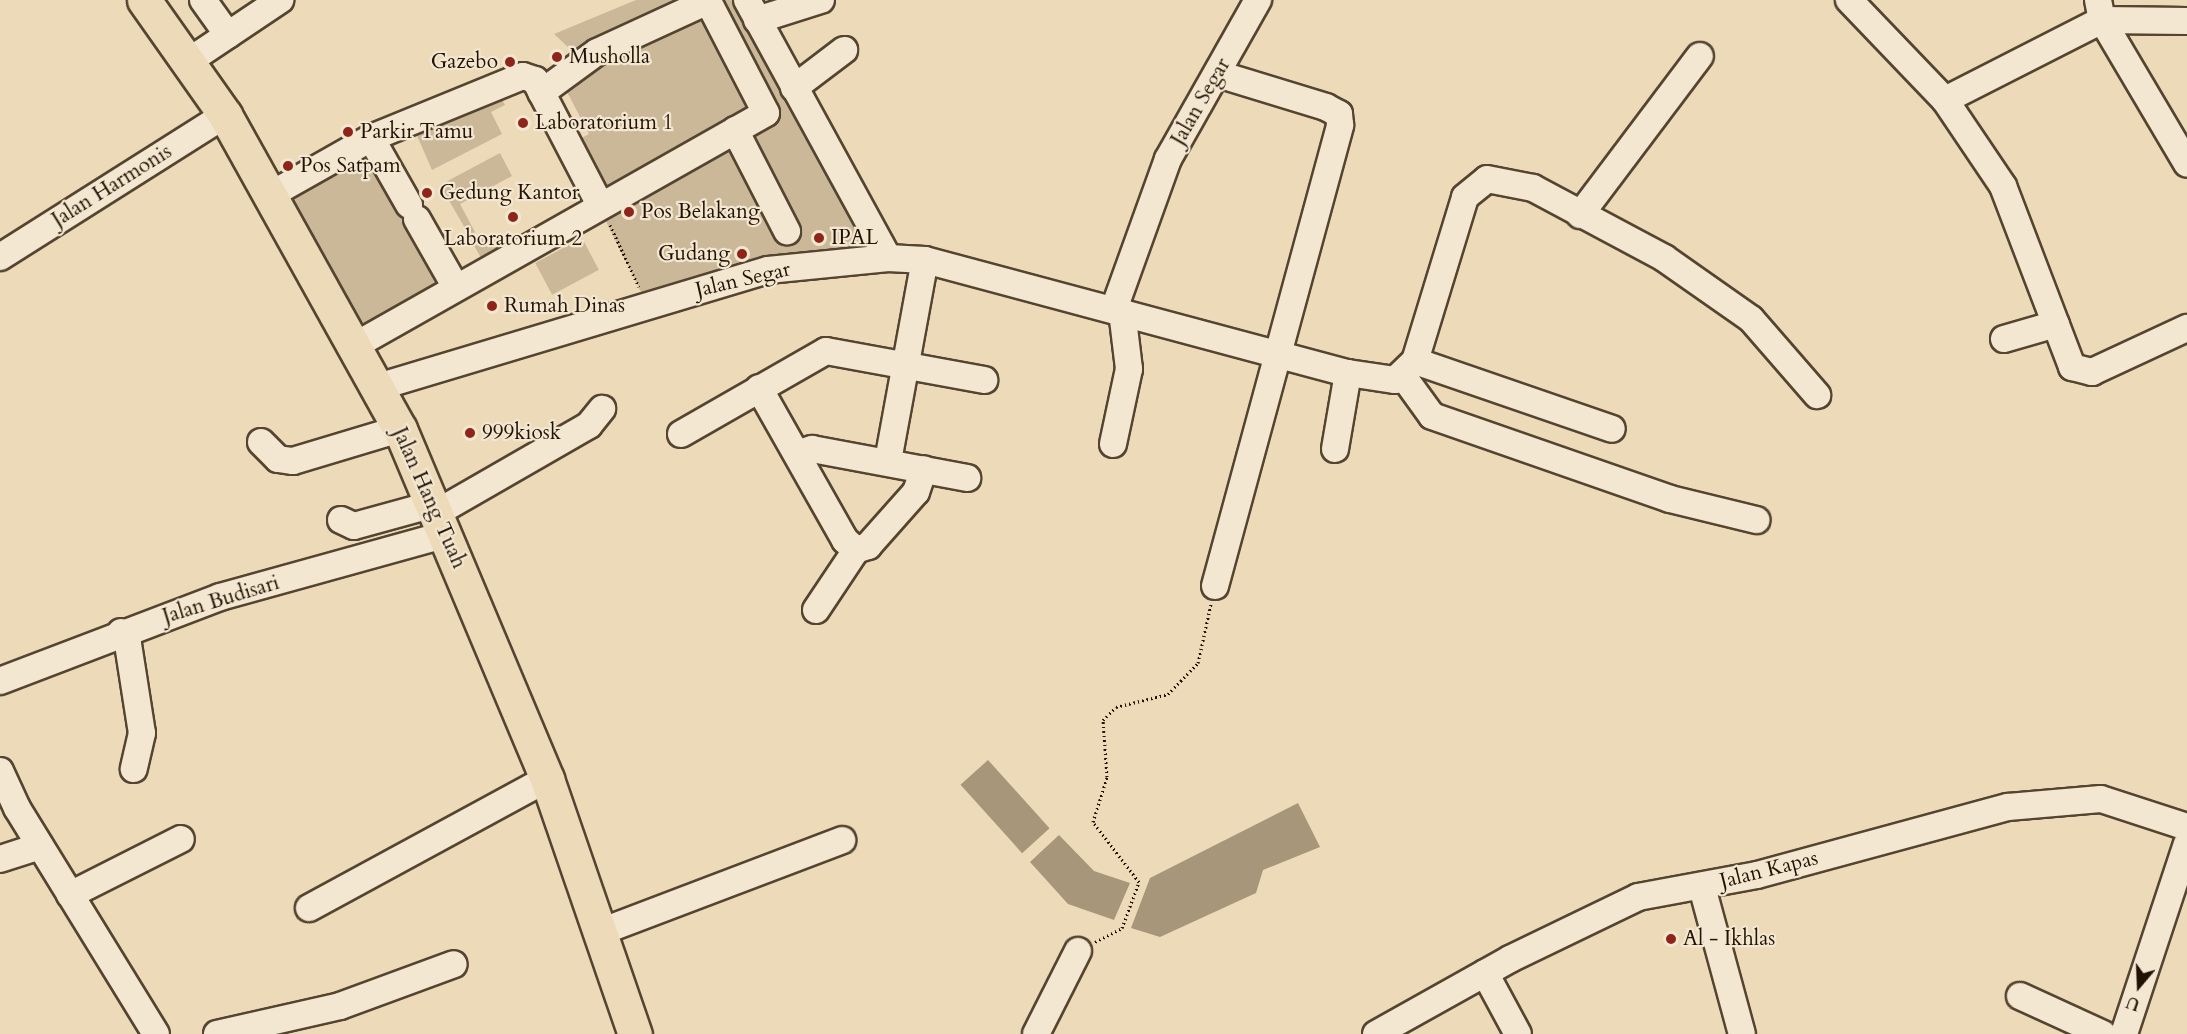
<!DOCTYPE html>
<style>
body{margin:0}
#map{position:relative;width:2187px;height:1034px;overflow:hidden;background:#ecdab8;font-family:Cardo,serif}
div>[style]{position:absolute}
.green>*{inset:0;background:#cab899;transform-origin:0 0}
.water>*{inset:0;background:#a7967a;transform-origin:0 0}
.path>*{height:3px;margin-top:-1.5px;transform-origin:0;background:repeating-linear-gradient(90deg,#221203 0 1.5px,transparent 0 4.5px)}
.roads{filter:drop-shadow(2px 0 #544430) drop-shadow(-2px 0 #544430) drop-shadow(0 2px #544430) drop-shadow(0 -2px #544430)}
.minor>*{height:26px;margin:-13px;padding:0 13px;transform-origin:13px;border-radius:13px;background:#f3e7d1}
.major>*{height:33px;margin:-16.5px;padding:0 16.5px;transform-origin:16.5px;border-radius:16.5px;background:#ecdab8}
.dots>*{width:16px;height:16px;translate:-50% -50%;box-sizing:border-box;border:3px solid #f3e7d1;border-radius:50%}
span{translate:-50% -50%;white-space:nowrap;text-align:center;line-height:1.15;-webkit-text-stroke:4.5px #f3e7d1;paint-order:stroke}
.poi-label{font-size:21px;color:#221203}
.left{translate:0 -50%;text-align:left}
.right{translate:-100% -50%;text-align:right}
.street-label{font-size:21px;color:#221203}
.north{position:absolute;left:2109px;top:956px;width:60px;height:60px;-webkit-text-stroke:4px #f3e7d1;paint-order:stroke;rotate:199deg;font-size:16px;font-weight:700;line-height:24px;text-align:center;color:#221203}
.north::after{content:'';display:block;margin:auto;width:21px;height:27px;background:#221203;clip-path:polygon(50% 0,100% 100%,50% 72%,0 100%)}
</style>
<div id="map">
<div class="green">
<i style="clip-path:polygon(636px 0,740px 0,881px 253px,645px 300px,568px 145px,589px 134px,565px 88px,584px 62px,554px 34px)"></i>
<i style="clip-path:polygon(497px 90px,505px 105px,491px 112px,502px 134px,432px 170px,415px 131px)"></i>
<i style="left:371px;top:138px;width:170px;height:106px;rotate:60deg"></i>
<i style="clip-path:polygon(500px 153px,512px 176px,460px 204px,475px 232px,469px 235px,440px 185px)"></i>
<i style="left:491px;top:233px;width:22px;height:21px;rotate:60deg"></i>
<i style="left:582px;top:238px;width:36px;height:53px;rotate:62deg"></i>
</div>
<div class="water">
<i style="left:988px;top:760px;width:92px;height:37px;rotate:48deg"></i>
<i style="clip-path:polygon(1298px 803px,1320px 847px,1263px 870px,1256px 893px,1160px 937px,1131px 928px,1150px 878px)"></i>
<i style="clip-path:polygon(1059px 835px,1094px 871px,1130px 883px,1114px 920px,1068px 904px,1030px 862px)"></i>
</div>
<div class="path">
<i style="left:610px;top:225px;width:68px;rotate:64.9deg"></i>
<i style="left:1095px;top:942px;width:30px;rotate:-27deg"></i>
<i style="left:1122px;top:928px;width:49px;rotate:-69.7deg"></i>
<i style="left:1139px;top:882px;width:76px;rotate:-127.5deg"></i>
<i style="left:1093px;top:822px;width:47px;rotate:-72.7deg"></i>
<i style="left:1107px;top:777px;width:57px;rotate:-94deg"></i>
<i style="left:1103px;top:720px;width:18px;rotate:-45deg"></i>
<i style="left:1116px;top:707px;width:54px;rotate:-14deg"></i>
<i style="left:1168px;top:694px;width:43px;rotate:-45.9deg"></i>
<i style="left:1198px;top:663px;width:60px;rotate:-77.6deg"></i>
</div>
<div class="roads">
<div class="minor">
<i style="left:203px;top:0;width:43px;rotate:54.5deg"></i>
<i style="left:747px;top:0;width:294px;rotate:61.3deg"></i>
<i style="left:1849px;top:0;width:139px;rotate:46.2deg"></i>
<i style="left:1945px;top:100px;width:104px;rotate:56deg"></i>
<i style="left:2003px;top:186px;width:194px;rotate:69.1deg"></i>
<i style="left:2072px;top:367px;width:21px;rotate:14deg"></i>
<i style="left:2092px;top:372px;width:105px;rotate:-24.9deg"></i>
<i style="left:2098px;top:0;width:20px;rotate:79deg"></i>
<i style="left:2102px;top:20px;width:167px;rotate:59.4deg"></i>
<i style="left:757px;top:20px;width:67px;rotate:-17.4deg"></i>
<i style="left:189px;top:61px;width:110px;rotate:-33.8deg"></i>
<i style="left:794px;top:88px;width:63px;rotate:-37.2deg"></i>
<i style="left:1945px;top:100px;width:176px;rotate:-27deg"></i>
<i style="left:2102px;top:20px;width:85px;rotate:0.7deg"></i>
<i style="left:735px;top:130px;width:114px;rotate:62.8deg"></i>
<i style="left:371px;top:138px;width:77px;rotate:60.4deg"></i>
<i style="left:272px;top:194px;width:114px;rotate:-29.5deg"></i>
<i style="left:371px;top:138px;width:164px;rotate:-22.2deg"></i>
<i style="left:523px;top:76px;width:13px;rotate:18deg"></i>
<i style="left:535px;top:80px;width:141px;rotate:62.5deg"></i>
<i style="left:1580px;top:215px;width:199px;rotate:-53deg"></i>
<i style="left:417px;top:219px;width:77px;rotate:60.4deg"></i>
<i style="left:0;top:257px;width:266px;rotate:-32.3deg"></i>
<i style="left:1114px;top:309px;width:159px;rotate:-70.2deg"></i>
<i style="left:1168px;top:159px;width:183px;rotate:-60.5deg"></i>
<i style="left:2004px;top:339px;width:54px;rotate:-16.1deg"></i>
<i style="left:356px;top:345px;width:471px;rotate:-29.5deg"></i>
<i style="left:766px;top:113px;width:126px;rotate:-117.4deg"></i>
<i style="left:708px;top:1px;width:122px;rotate:155.3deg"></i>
<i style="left:597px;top:52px;width:69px;rotate:143.8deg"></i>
<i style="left:1415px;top:361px;width:208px;rotate:19deg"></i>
<i style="left:1403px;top:376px;width:49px;rotate:54.1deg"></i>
<i style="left:1432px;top:416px;width:252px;rotate:19.2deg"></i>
<i style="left:1670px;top:499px;width:89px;rotate:13.7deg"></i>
<i style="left:378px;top:387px;width:407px;rotate:-16.7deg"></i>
<i style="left:768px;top:270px;width:121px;rotate:-5.7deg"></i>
<i style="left:888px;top:258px;width:37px;rotate:3deg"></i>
<i style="left:925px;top:260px;width:438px;rotate:15deg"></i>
<i style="left:1348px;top:373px;width:48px;rotate:8.5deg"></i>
<i style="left:1395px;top:380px;width:28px;rotate:-44deg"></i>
<i style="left:1415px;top:361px;width:171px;rotate:-73deg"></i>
<i style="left:1465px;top:197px;width:28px;rotate:-39deg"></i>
<i style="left:1487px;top:179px;width:47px;rotate:11.1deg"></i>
<i style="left:1533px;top:188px;width:149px;rotate:28.1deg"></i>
<i style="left:1664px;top:258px;width:106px;rotate:35deg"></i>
<i style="left:1751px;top:319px;width:101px;rotate:49deg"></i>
<i style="left:759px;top:388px;width:175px;rotate:60.5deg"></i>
<i style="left:845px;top:540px;width:15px;rotate:42deg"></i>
<i style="left:681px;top:434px;width:167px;rotate:-29.8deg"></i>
<i style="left:826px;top:351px;width:161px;rotate:10.4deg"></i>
<i style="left:261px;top:442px;width:24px;rotate:45deg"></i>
<i style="left:278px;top:459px;width:15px;rotate:8deg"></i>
<i style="left:293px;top:461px;width:112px;rotate:-16.7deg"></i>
<i style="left:1113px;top:444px;width:77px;rotate:-78deg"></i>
<i style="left:1129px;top:369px;width:58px;rotate:-96.9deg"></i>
<i style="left:1335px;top:449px;width:77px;rotate:-80.3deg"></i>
<i style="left:799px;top:453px;width:14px;rotate:-17deg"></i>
<i style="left:812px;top:449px;width:158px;rotate:10.6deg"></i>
<i style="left:888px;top:461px;width:204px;rotate:-79.6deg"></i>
<i style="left:438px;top:512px;width:174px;rotate:-29.9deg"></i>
<i style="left:589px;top:425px;width:21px;rotate:-51deg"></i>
<i style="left:341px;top:520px;width:14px;rotate:25deg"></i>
<i style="left:354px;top:526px;width:83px;rotate:-15.4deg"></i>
<i style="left:1215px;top:586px;width:478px;rotate:-74.8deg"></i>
<i style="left:1340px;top:125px;width:11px;rotate:-95deg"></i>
<i style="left:1339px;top:114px;width:15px;rotate:-152deg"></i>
<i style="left:1326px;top:107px;width:113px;rotate:-163deg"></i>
<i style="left:816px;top:610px;width:72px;rotate:-56.3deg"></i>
<i style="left:856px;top:550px;width:13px;rotate:-18deg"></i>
<i style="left:868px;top:546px;width:72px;rotate:-48.4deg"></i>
<i style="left:916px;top:492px;width:24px;rotate:-71deg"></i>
<i style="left:121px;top:632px;width:14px;rotate:60deg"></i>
<i style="left:128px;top:644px;width:90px;rotate:81.1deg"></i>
<i style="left:142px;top:733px;width:37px;rotate:103deg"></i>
<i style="left:0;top:681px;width:235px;rotate:-20.9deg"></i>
<i style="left:220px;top:597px;width:236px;rotate:-15.5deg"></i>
<i style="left:0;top:771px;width:41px;rotate:65.3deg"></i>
<i style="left:17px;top:808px;width:265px;rotate:58.4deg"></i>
<i style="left:0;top:859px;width:42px;rotate:-18deg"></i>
<i style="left:1702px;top:887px;width:152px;rotate:74.8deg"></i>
<i style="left:70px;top:895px;width:124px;rotate:-26.8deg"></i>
<i style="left:309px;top:908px;width:271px;rotate:-28.5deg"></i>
<i style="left:603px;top:931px;width:256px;rotate:-20.8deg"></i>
<i style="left:1485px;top:973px;width:69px;rotate:61.6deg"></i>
<i style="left:2020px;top:996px;width:91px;rotate:24.6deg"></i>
<i style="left:217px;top:1034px;width:126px;rotate:-12.8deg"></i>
<i style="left:340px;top:1006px;width:121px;rotate:-20.2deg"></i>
<i style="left:1036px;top:1034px;width:93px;rotate:-63.2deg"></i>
<i style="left:1376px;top:1034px;width:154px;rotate:-29.2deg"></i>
<i style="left:1510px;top:959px;width:142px;rotate:-25.8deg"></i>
<i style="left:1638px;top:897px;width:121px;rotate:-10.5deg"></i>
<i style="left:1757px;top:875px;width:260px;rotate:-15.2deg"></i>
<i style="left:2008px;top:807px;width:93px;rotate:-4.9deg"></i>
<i style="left:2101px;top:799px;width:90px;rotate:18deg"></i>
<i style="left:2124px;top:1034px;width:200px;rotate:-71.7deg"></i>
</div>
<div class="major">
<i style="left:144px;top:0;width:141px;rotate:54.8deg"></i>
<i style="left:225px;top:115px;width:359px;rotate:60.9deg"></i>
<i style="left:400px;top:429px;width:380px;rotate:67.2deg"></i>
<i style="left:547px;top:779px;width:270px;rotate:71deg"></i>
</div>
</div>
<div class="dots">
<i style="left:557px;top:57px;background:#8f2418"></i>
<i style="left:510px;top:62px;background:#8f2418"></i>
<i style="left:523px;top:123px;background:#8f2418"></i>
<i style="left:348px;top:132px;background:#8f2418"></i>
<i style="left:288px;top:166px;background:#8f2418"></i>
<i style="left:427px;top:193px;background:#8f2418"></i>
<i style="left:629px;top:212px;background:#8f2418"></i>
<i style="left:513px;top:217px;background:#8f2418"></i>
<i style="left:819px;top:238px;background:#8f2418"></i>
<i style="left:742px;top:254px;background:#8f2418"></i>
<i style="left:492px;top:306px;background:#8f2418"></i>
<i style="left:470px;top:433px;background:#8f2418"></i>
<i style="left:1671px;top:939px;background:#8f2418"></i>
</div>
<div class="poi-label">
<span class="left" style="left:569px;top:57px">Musholla</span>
<span class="right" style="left:498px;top:62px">Gazebo</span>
<span class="left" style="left:535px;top:123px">Laboratorium 1</span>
<span class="left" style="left:360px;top:132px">Parkir Tamu</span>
<span class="left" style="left:300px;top:166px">Pos Satpam</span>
<span class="left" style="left:439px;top:193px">Gedung Kantor</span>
<span class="left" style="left:641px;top:212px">Pos Belakang</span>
<span class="left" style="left:831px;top:238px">IPAL</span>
<span style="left:513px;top:239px">Laboratorium 2</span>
<span class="right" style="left:730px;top:254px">Gudang</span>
<span class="left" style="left:504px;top:306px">Rumah Dinas</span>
<span class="left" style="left:482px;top:433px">999kiosk</span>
<span class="left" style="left:1683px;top:939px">Al - Ikhlas</span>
</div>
<div class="street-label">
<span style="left:1201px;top:102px;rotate:-60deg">Jalan Segar</span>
<span style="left:112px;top:186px;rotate:-32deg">Jalan Harmonis</span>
<span style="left:743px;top:280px;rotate:-13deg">Jalan Segar</span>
<span style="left:429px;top:498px;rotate:66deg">Jalan Hang Tuah</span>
<span style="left:221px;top:600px;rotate:-17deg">Jalan Budisari</span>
<span style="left:1769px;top:870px;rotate:-14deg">Jalan Kapas</span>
</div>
<div class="north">U</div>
</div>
